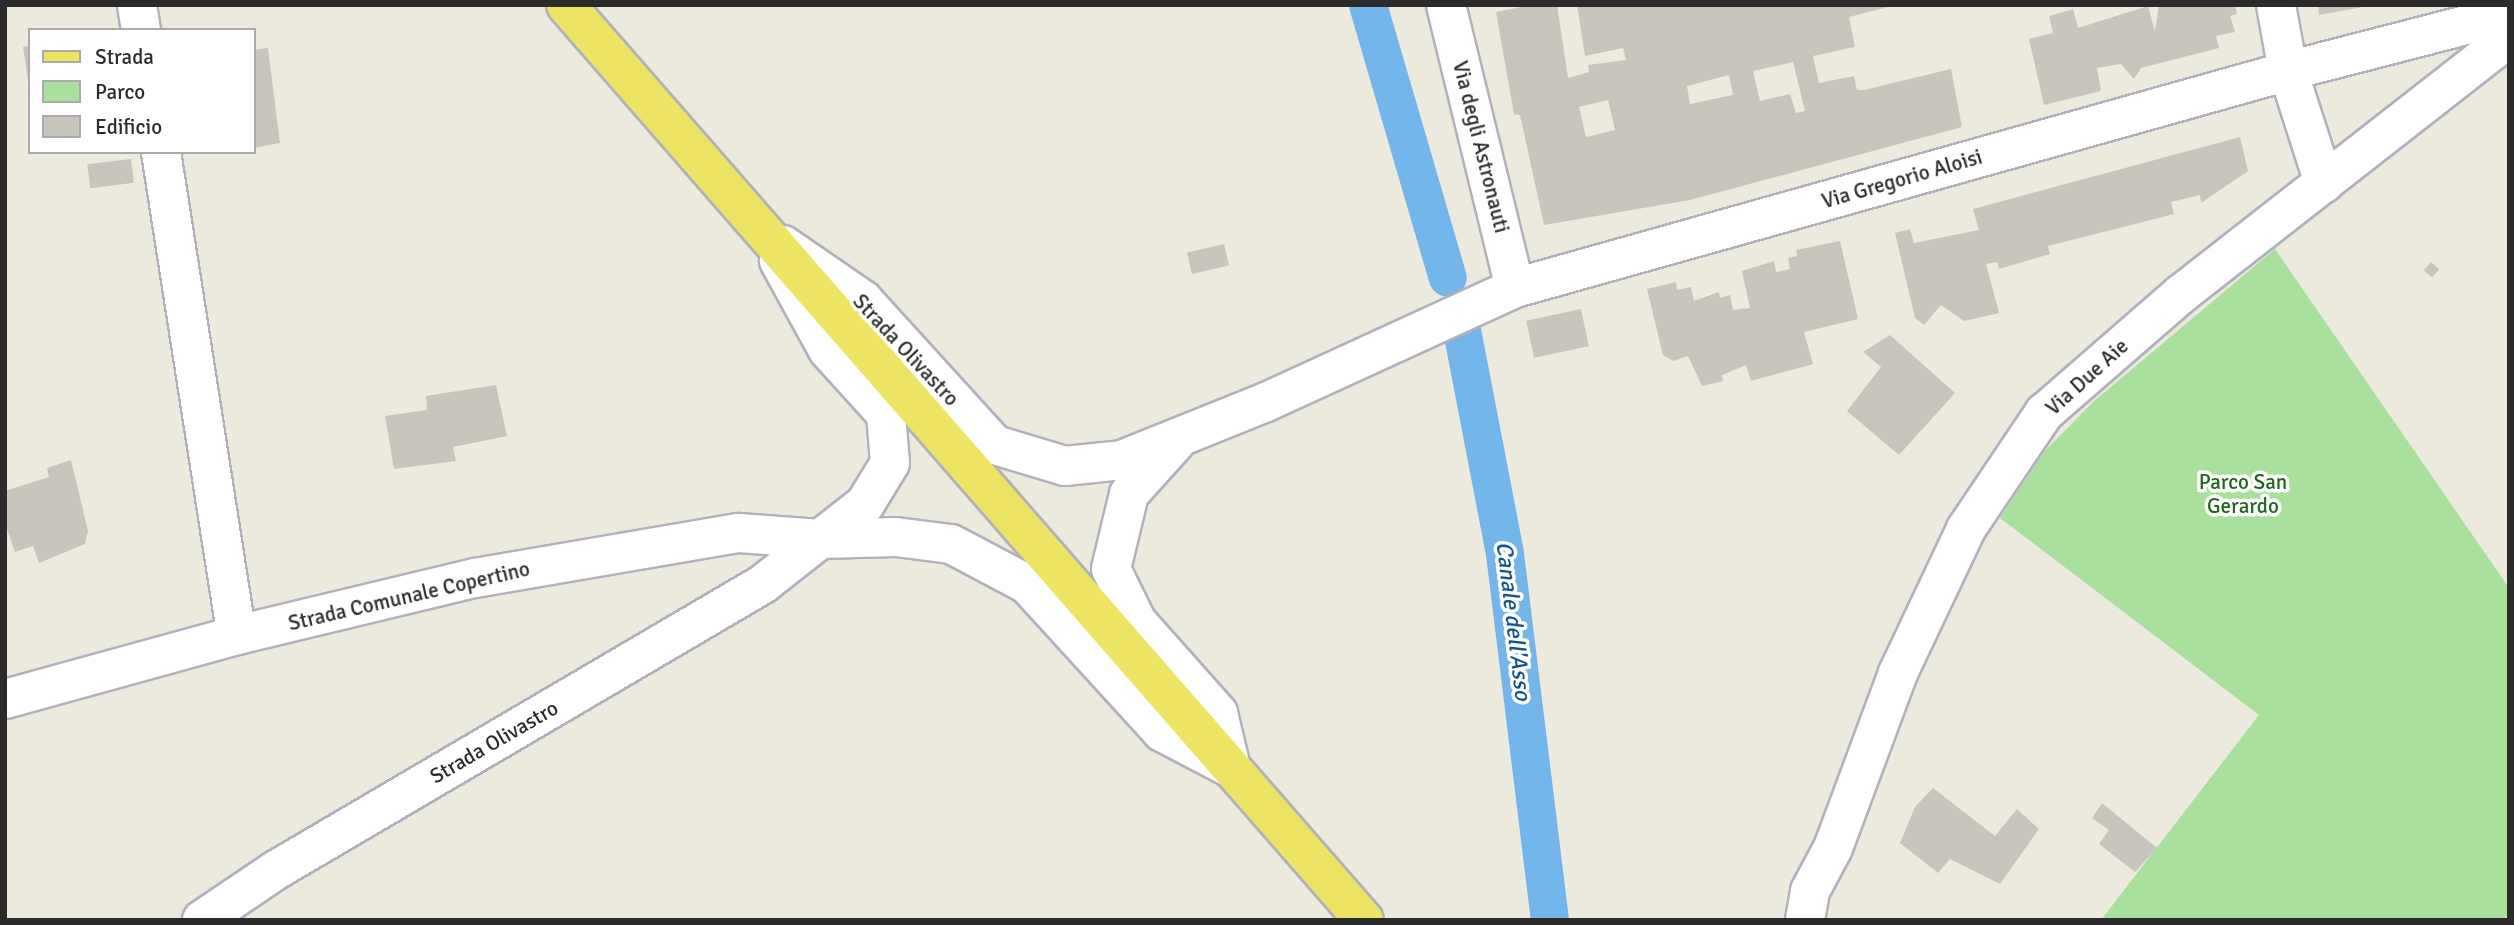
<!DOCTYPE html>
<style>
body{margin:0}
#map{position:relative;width:2514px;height:925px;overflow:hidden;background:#ece9dd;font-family:Signika,sans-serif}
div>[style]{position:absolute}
.green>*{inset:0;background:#a7e19b}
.canal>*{height:38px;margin:-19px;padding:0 19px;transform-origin:19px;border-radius:19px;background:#73b6ec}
.building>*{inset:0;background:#c8c5bd;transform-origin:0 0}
.roads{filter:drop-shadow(2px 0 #b1b1be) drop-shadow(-2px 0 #b1b1be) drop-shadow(0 2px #b1b1be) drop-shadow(0 -2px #b1b1be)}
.minor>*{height:38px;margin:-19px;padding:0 19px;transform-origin:19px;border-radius:19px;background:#fff}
.major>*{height:38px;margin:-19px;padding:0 19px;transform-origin:19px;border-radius:19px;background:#ede562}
span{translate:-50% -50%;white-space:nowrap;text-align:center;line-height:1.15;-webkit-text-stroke:7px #fff;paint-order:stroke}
.street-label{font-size:21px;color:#2b2b2b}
.park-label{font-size:21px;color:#1e671c}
.water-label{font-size:23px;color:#115299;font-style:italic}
.frame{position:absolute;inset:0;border:7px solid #2b2b2b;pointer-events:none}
.legend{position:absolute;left:28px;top:28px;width:228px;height:126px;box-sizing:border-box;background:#fff;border:2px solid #aaa;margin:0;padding:9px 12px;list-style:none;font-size:21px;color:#2b2b2b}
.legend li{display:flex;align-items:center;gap:14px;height:35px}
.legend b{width:35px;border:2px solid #aaa}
</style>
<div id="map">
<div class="green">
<i style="clip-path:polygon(2275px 249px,2509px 588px,2509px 914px,2503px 920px,2101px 920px,2259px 715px,2000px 518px,2044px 452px,2093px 402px)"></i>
</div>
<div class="canal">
<i style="left:1368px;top:5px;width:284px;rotate:73.7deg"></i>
<i style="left:1461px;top:325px;width:233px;rotate:79.1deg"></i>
<i style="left:1505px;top:554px;width:369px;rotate:83deg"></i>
</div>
<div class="building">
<i style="clip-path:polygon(evenodd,1531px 5px,1557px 5px,1568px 78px,1589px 72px,1588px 65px,1626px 60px,1623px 48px,1585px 56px,1577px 5px,1896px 5px,1849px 17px,1855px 47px,1813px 56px,1819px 83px,1854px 76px,1857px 90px,1864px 90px,1951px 69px,1962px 127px,1690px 200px,1544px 225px,1520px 115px,1514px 114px,1496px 12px,1531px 5px,1793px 62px,1805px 111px,1796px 113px,1790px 94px,1760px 101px,1753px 71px,1793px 62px,1531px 5px,1729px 75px,1733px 95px,1690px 104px,1687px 86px,1729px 75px,1531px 5px,1608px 100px,1615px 130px,1586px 137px,1579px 107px,1608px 100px)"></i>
<i style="clip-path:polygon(2159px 5px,2235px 5px,2237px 14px,2230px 16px,2235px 32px,2216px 36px,2219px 48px,2141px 68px,2134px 79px,2121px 64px,2097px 68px,2101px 91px,2044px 105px,2029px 39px,2053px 33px,2049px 16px,2073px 9px,2078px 28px,2148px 6px,2155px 32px)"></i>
<i style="clip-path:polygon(2318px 5px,2363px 5px,2363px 7px,2319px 15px)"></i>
<i style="clip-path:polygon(30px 46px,30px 80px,28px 80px,23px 47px)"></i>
<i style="clip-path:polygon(268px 48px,280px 143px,254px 148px,254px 50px)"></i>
<i style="clip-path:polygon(2240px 137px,2248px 171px,2201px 203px,2200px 195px,2171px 202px,2174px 214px,2048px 246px,2050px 254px,1999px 269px,1997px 262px,1986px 264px,1999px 313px,1964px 321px,1941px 305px,1924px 325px,1915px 318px,1895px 233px,1910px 229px,1914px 243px,1979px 230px,1973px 209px)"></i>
<i style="left:131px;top:159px;width:24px;height:44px;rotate:83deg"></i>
<i style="clip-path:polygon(1840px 241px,1858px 319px,1804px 332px,1813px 364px,1751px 381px,1746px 365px,1722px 375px,1723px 381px,1702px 386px,1688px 356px,1673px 361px,1663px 355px,1647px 289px,1676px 282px,1677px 290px,1691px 287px,1694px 301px,1719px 292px,1720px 298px,1730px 295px,1733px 310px,1750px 308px,1742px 271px,1774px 261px,1776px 272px,1790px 269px,1788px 258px,1797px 256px,1796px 250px)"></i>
<i style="left:1224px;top:244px;width:22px;height:38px;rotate:77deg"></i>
<i style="left:2431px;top:262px;width:11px;height:11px;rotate:41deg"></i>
<i style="left:1581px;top:309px;width:38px;height:56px;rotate:78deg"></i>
<i style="clip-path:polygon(1890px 335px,1955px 393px,1899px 455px,1847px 411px,1881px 367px,1863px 352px)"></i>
<i style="clip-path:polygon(496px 385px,507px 436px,453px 447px,456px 461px,394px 469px,385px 416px,427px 410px,426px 396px)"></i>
<i style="clip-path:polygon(71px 460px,88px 531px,85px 544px,39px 563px,33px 546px,15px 552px,5px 523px,5px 491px,49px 477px,47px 468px)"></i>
<i style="clip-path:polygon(1933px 788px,1995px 836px,2017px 809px,2039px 829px,2000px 884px,1950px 859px,1938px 873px,1900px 843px,1915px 807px)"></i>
<i style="clip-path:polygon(2102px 803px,2157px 848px,2135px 872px,2099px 844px,2109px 830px,2092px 818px)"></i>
</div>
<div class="roads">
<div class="minor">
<i style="left:137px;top:5px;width:25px;rotate:81deg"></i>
<i style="left:1446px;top:5px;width:291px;rotate:76.3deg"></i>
<i style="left:2276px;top:5px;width:67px;rotate:79.7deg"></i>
<i style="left:2288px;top:71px;width:118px;rotate:72.2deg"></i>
<i style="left:161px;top:152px;width:489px;rotate:81.1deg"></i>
<i style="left:783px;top:245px;width:97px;rotate:34.5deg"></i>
<i style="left:863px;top:300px;width:196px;rotate:47.7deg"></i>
<i style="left:995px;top:445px;width:73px;rotate:16.7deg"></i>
<i style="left:1065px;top:466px;width:57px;rotate:-6deg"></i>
<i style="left:1122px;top:460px;width:155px;rotate:-21.9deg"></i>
<i style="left:1266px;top:402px;width:274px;rotate:-24.6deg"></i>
<i style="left:1515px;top:288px;width:803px;rotate:-15.68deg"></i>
<i style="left:2288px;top:71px;width:228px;rotate:-14.5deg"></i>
<i style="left:1175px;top:443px;width:69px;rotate:132deg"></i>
<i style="left:1129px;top:494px;width:77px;rotate:103.5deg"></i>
<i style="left:1111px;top:569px;width:59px;rotate:63.9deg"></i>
<i style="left:1137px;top:622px;width:122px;rotate:48.3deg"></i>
<i style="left:1218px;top:713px;width:57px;rotate:76.7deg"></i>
<i style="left:5px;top:699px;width:241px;rotate:-15.4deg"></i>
<i style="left:237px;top:635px;width:245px;rotate:-13.5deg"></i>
<i style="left:475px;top:578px;width:268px;rotate:-9.7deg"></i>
<i style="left:739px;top:533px;width:81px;rotate:4.2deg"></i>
<i style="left:820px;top:539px;width:76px;rotate:-1.5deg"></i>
<i style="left:896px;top:537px;width:55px;rotate:7.3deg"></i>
<i style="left:951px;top:544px;width:86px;rotate:27.8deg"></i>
<i style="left:1027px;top:584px;width:200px;rotate:47.6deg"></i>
<i style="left:1162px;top:732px;width:78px;rotate:27.6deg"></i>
<i style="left:202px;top:920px;width:89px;rotate:-34deg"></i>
<i style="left:276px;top:870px;width:565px;rotate:-30.42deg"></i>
<i style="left:763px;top:584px;width:130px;rotate:-38.1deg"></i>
<i style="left:865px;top:504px;width:48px;rotate:-58.6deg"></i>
<i style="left:890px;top:463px;width:49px;rotate:-94.7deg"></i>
<i style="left:886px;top:414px;width:86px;rotate:-132.2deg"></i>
<i style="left:828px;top:350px;width:102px;rotate:-118.8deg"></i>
<i style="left:1805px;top:920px;width:29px;rotate:-80deg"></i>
<i style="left:1810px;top:891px;width:49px;rotate:-61.9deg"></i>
<i style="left:1833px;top:848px;width:187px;rotate:-69.6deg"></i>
<i style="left:1898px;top:673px;width:159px;rotate:-64.7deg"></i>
<i style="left:1966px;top:529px;width:140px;rotate:-56.1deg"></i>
<i style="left:2044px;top:413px;width:181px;rotate:-41deg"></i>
<i style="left:2181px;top:294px;width:416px;rotate:-38deg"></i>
</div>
<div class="major">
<i style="left:566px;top:5px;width:1214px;rotate:48.91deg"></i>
</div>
</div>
<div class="street-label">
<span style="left:1481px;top:147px;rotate:76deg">Via degli Astronauti</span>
<span style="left:1902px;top:179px;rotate:-16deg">Via Gregorio Aloisi</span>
<span style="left:906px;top:350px;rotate:47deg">Strada Olivastro</span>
<span style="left:2087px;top:377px;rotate:-42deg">Via Due Aie</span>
<span style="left:409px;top:596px;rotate:-13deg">Strada Comunale Copertino</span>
<span style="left:494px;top:742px;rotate:-30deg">Strada Olivastro</span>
</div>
<div class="park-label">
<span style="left:2243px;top:494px">Parco San<br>Gerardo</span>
</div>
<div class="water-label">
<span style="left:1513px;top:621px;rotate:83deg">Canale dell'Asso</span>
</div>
<div class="frame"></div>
<ul class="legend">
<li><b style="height:9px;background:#ede562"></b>Strada</li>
<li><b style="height:19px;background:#a7e19b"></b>Parco</li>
<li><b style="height:19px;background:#c8c5bd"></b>Edificio</li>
</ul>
</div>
